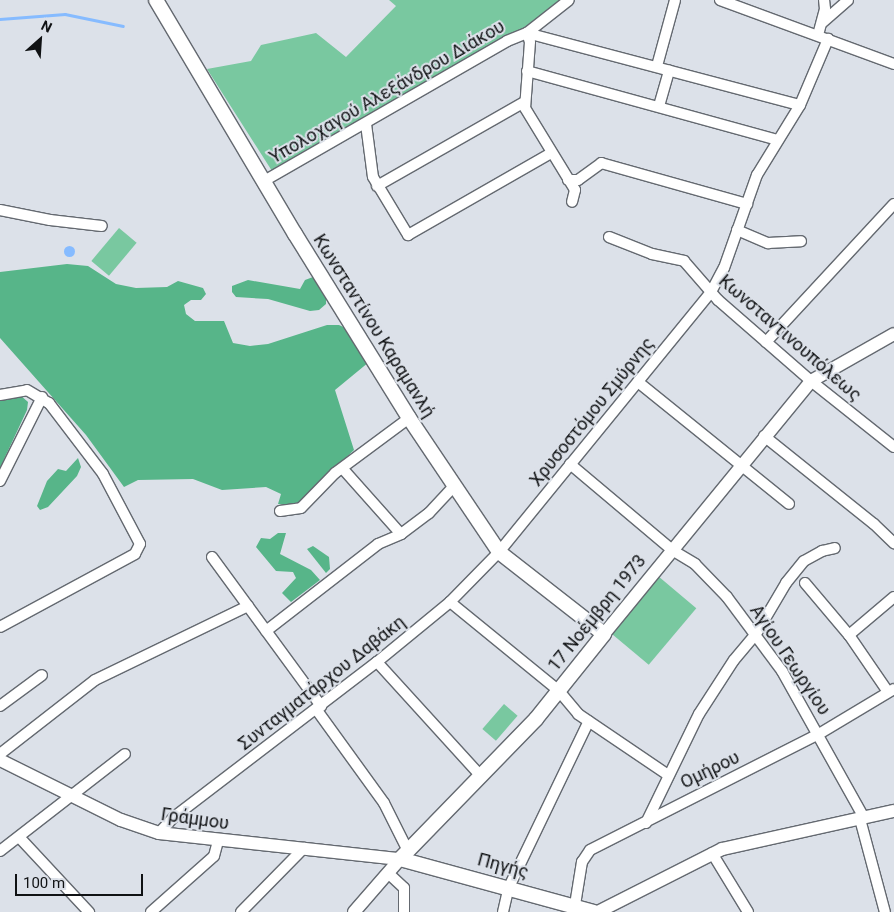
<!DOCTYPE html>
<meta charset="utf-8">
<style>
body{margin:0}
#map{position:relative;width:894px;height:912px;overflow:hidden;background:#dce1e9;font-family:Roboto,sans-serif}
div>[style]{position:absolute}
.green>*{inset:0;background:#79c8a0;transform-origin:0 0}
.forest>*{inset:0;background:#57b589}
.water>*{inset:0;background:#86bbff}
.round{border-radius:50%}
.stream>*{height:2.5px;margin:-1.25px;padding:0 1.25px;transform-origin:1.25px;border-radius:1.25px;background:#86bbff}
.roads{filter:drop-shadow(1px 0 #646970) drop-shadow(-1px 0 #646970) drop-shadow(0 1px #646970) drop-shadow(0 -1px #646970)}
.minor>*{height:10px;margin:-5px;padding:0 5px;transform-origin:5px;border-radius:5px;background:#fff}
.tertiary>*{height:12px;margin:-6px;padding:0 6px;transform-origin:6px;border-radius:6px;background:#fff}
.secondary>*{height:14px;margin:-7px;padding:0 7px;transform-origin:7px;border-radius:7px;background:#fff}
span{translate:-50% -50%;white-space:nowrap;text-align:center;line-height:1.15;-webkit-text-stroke:4px #dce1e9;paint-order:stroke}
.street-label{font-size:18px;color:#101214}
.north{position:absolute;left:15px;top:15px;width:50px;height:50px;-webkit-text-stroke:4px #dce1e9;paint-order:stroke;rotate:26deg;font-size:14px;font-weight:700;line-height:20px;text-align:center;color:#101214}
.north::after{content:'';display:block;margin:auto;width:18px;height:22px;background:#101214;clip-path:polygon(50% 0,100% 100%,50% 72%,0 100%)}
.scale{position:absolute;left:15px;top:874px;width:128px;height:22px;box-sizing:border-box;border:2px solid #101214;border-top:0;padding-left:6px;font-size:15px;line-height:18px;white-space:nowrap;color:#101214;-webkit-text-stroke:4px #dce1e9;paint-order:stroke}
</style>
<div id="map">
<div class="green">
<i style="clip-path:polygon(389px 0,566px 0,532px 23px,272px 171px,207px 69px,251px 61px,261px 45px,316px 33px,346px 57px,396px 6px)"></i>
<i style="left:119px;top:228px;width:23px;height:43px;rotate:40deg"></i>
<i style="left:658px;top:576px;width:50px;height:74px;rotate:40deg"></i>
<i style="left:504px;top:704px;width:18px;height:33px;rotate:41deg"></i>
</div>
<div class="forest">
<i style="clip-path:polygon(67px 264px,88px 266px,116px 284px,136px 288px,167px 287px,178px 281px,203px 288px,206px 294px,201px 300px,191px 300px,184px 305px,186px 314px,195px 321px,224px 321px,233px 343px,250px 346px,268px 344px,327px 325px,339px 325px,352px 331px,369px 362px,335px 390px,354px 450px,299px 502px,288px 505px,278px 504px,281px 494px,266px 487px,222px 490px,193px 479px,138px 480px,124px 487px,86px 435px,0 338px,0 272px)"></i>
<i style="clip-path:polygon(313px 277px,326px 296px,326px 304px,319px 310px,310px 311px,268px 299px,236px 297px,232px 292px,232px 286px,248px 280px,300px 289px,305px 280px)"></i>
<i style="clip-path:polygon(20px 395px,28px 402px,27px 410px,0 468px,0 400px)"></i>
<i style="clip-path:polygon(78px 458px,81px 467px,77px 476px,48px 507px,40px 510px,37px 506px,47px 481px,58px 469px,66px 471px)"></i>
<i style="clip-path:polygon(278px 533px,286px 533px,280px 554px,311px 570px,320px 580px,291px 602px,282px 593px,296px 578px,293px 572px,276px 571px,256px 547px,261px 538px,270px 539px)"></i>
<i style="clip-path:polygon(313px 546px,329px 557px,330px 569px,326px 573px,307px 549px)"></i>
</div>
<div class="water">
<i class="round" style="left:63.5px;top:245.5px;width:11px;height:11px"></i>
</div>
<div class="stream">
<i style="left:0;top:19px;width:65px;rotate:-4.4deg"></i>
<i style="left:65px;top:14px;width:59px;rotate:11.7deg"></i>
</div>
<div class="roads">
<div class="minor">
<i style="left:720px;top:0;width:185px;rotate:20.2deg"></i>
<i style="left:823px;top:22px;width:33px;rotate:-41deg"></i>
<i style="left:527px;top:33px;width:9px;rotate:72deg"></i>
<i style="left:530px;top:42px;width:66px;rotate:94.3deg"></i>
<i style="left:525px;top:108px;width:96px;rotate:58.6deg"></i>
<i style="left:575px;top:190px;width:12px;rotate:104deg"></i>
<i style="left:527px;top:33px;width:53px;rotate:-38.2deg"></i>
<i style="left:818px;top:35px;width:27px;rotate:-75deg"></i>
<i style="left:825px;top:9px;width:9px;rotate:-96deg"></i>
<i style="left:657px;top:66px;width:68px;rotate:-74.7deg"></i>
<i style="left:527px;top:71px;width:260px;rotate:15.4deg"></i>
<i style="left:659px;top:106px;width:37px;rotate:-74deg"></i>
<i style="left:366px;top:124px;width:53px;rotate:82.5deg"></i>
<i style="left:373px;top:177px;width:68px;rotate:58.9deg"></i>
<i style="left:408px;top:235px;width:165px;rotate:-29.8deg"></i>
<i style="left:568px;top:180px;width:10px"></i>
<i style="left:578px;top:180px;width:29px;rotate:-36deg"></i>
<i style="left:601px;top:163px;width:152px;rotate:15.7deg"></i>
<i style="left:264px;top:181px;width:280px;rotate:-29.9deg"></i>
<i style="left:507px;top:41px;width:22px;rotate:-22deg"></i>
<i style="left:527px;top:33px;width:282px;rotate:14.8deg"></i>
<i style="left:377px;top:186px;width:169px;rotate:-29.7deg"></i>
<i style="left:0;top:210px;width:51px;rotate:11.3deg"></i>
<i style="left:50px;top:220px;width:52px;rotate:6.6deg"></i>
<i style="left:737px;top:230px;width:34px;rotate:23deg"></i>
<i style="left:768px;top:243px;width:33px;rotate:-3deg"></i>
<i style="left:609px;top:237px;width:46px;rotate:21.6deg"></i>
<i style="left:652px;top:254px;width:33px;rotate:12deg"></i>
<i style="left:684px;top:261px;width:52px;rotate:48.9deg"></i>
<i style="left:718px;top:300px;width:123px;rotate:41.1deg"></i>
<i style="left:811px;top:381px;width:106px;rotate:38.5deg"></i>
<i style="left:766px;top:342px;width:188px;rotate:-47.2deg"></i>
<i style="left:638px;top:382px;width:194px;rotate:38.9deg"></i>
<i style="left:0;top:395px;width:27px;rotate:-10deg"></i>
<i style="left:27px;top:390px;width:26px;rotate:31deg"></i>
<i style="left:49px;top:403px;width:89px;rotate:52.7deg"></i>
<i style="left:103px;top:474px;width:79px;rotate:62.1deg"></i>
<i style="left:140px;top:544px;width:11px;rotate:117deg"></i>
<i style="left:135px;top:554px;width:153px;rotate:151.6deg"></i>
<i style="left:764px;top:436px;width:141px;rotate:38.7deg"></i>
<i style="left:874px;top:524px;width:28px;rotate:44deg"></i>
<i style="left:570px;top:464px;width:133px;rotate:40.1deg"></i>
<i style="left:672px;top:550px;width:27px;rotate:31deg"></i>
<i style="left:695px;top:564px;width:46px;rotate:45.9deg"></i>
<i style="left:727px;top:597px;width:92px;rotate:53.4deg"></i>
<i style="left:782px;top:671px;width:168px;rotate:60.8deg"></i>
<i style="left:343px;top:469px;width:87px;rotate:48.3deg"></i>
<i style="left:0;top:481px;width:94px;rotate:-63.4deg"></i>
<i style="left:280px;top:511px;width:21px;rotate:-8deg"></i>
<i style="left:301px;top:508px;width:49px;rotate:-45.8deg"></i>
<i style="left:335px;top:473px;width:92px;rotate:-36.6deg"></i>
<i style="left:212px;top:557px;width:185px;rotate:53.8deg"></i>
<i style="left:805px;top:583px;width:68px;rotate:49.8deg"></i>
<i style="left:849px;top:635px;width:69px;rotate:55.6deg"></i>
<i style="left:450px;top:602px;width:141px;rotate:39.2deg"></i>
<i style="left:559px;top:691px;width:30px;rotate:50deg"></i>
<i style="left:578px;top:714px;width:109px;rotate:34.1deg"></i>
<i style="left:266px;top:631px;width:142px;rotate:-37.8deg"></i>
<i style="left:378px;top:544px;width:25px;rotate:-23deg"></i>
<i style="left:401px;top:534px;width:35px;rotate:-37deg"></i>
<i style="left:429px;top:513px;width:37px;rotate:-47deg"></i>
<i style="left:849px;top:635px;width:59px;rotate:-40.2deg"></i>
<i style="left:377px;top:662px;width:151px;rotate:47.7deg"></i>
<i style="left:0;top:706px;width:52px;rotate:-36.4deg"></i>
<i style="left:316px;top:709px;width:116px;rotate:54.1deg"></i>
<i style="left:384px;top:803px;width:54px;rotate:63.4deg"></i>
<i style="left:0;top:754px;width:120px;rotate:-37.9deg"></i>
<i style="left:95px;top:680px;width:170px;rotate:-25.8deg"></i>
<i style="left:860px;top:819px;width:96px;rotate:75deg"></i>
<i style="left:646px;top:823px;width:121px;rotate:-64.1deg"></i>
<i style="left:699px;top:714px;width:64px;rotate:-57.1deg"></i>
<i style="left:734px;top:660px;width:34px;rotate:-50deg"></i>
<i style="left:756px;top:634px;width:59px;rotate:-59.5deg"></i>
<i style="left:786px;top:583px;width:28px;rotate:-51deg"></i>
<i style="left:804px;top:561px;width:21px;rotate:-29deg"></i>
<i style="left:822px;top:551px;width:13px;rotate:-13deg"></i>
<i style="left:159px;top:833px;width:22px;rotate:-47deg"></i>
<i style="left:174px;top:817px;width:255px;rotate:-37.4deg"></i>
<i style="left:377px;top:662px;width:94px;rotate:-39.4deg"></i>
<i style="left:450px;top:602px;width:70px;rotate:-45.6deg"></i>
<i style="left:499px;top:552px;width:335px;rotate:-50.8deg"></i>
<i style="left:711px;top:292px;width:27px;rotate:-62deg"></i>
<i style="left:724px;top:268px;width:99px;rotate:-70.5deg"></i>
<i style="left:757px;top:175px;width:82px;rotate:-58.4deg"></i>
<i style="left:800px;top:105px;width:72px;rotate:-67deg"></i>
<i style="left:19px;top:837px;width:103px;rotate:47deg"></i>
<i style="left:0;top:851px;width:158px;rotate:-37.8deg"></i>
<i style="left:712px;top:853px;width:69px;rotate:58.6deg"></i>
<i style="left:388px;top:873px;width:22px;rotate:43deg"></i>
<i style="left:404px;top:888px;width:24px;rotate:90deg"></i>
<i style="left:575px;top:905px;width:44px;rotate:-80.8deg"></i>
<i style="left:582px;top:862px;width:14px;rotate:-56deg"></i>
<i style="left:590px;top:850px;width:257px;rotate:-26.9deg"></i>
<i style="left:819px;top:734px;width:87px;rotate:-31deg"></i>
<i style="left:151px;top:912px;width:84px;rotate:-41.6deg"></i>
<i style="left:214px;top:856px;width:16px;rotate:-75deg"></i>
<i style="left:241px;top:912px;width:90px;rotate:-45.5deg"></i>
<i style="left:503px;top:912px;width:26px;rotate:-77deg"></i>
<i style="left:509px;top:887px;width:184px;rotate:-64.3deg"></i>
</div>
<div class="tertiary">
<i style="left:604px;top:634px;width:327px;rotate:-50.7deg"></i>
<i style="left:811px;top:381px;width:95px;rotate:-29.5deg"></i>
<i style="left:0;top:760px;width:135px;rotate:26.4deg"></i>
<i style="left:121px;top:820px;width:40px;rotate:18.9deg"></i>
<i style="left:159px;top:833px;width:242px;rotate:6.2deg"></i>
<i style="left:354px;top:912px;width:70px;rotate:-49deg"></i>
<i style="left:598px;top:912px;width:139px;rotate:-26.9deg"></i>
<i style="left:722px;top:849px;width:176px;rotate:-12.5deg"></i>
</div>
<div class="secondary">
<i style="left:156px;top:0;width:272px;rotate:59.3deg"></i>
<i style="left:295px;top:234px;width:216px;rotate:58.2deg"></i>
<i style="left:409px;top:418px;width:161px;rotate:56.1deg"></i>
<i style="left:499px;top:552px;width:133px;rotate:38deg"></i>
<i style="left:604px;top:634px;width:109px;rotate:128.7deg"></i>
<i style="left:536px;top:719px;width:195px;rotate:134.2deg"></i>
<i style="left:400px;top:859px;width:201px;rotate:15.3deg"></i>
</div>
</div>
<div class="street-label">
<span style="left:387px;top:92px;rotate:-30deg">Υπολοχαγού Αλεξάνδρου Διάκου</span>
<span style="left:374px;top:326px;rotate:58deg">Κωνσταντίνου Καραμανλή</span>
<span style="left:790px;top:338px;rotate:41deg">Κωνσταντινουπόλεως</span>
<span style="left:592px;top:412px;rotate:-51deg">Χρυσοστόμου Σμύρνης</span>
<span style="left:597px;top:613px;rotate:-51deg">17 Νοέμβρη 1973</span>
<span style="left:790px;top:660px;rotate:56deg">Αγίου Γεωργίου</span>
<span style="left:322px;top:683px;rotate:-38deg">Συνταγματάρχου Δαβάκη</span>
<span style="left:710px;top:770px;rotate:-26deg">Ομήρου</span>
<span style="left:195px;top:819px;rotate:8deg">Γράμμου</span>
<span style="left:503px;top:866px;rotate:15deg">Πηγής</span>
</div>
<div class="north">N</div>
<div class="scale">100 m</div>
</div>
